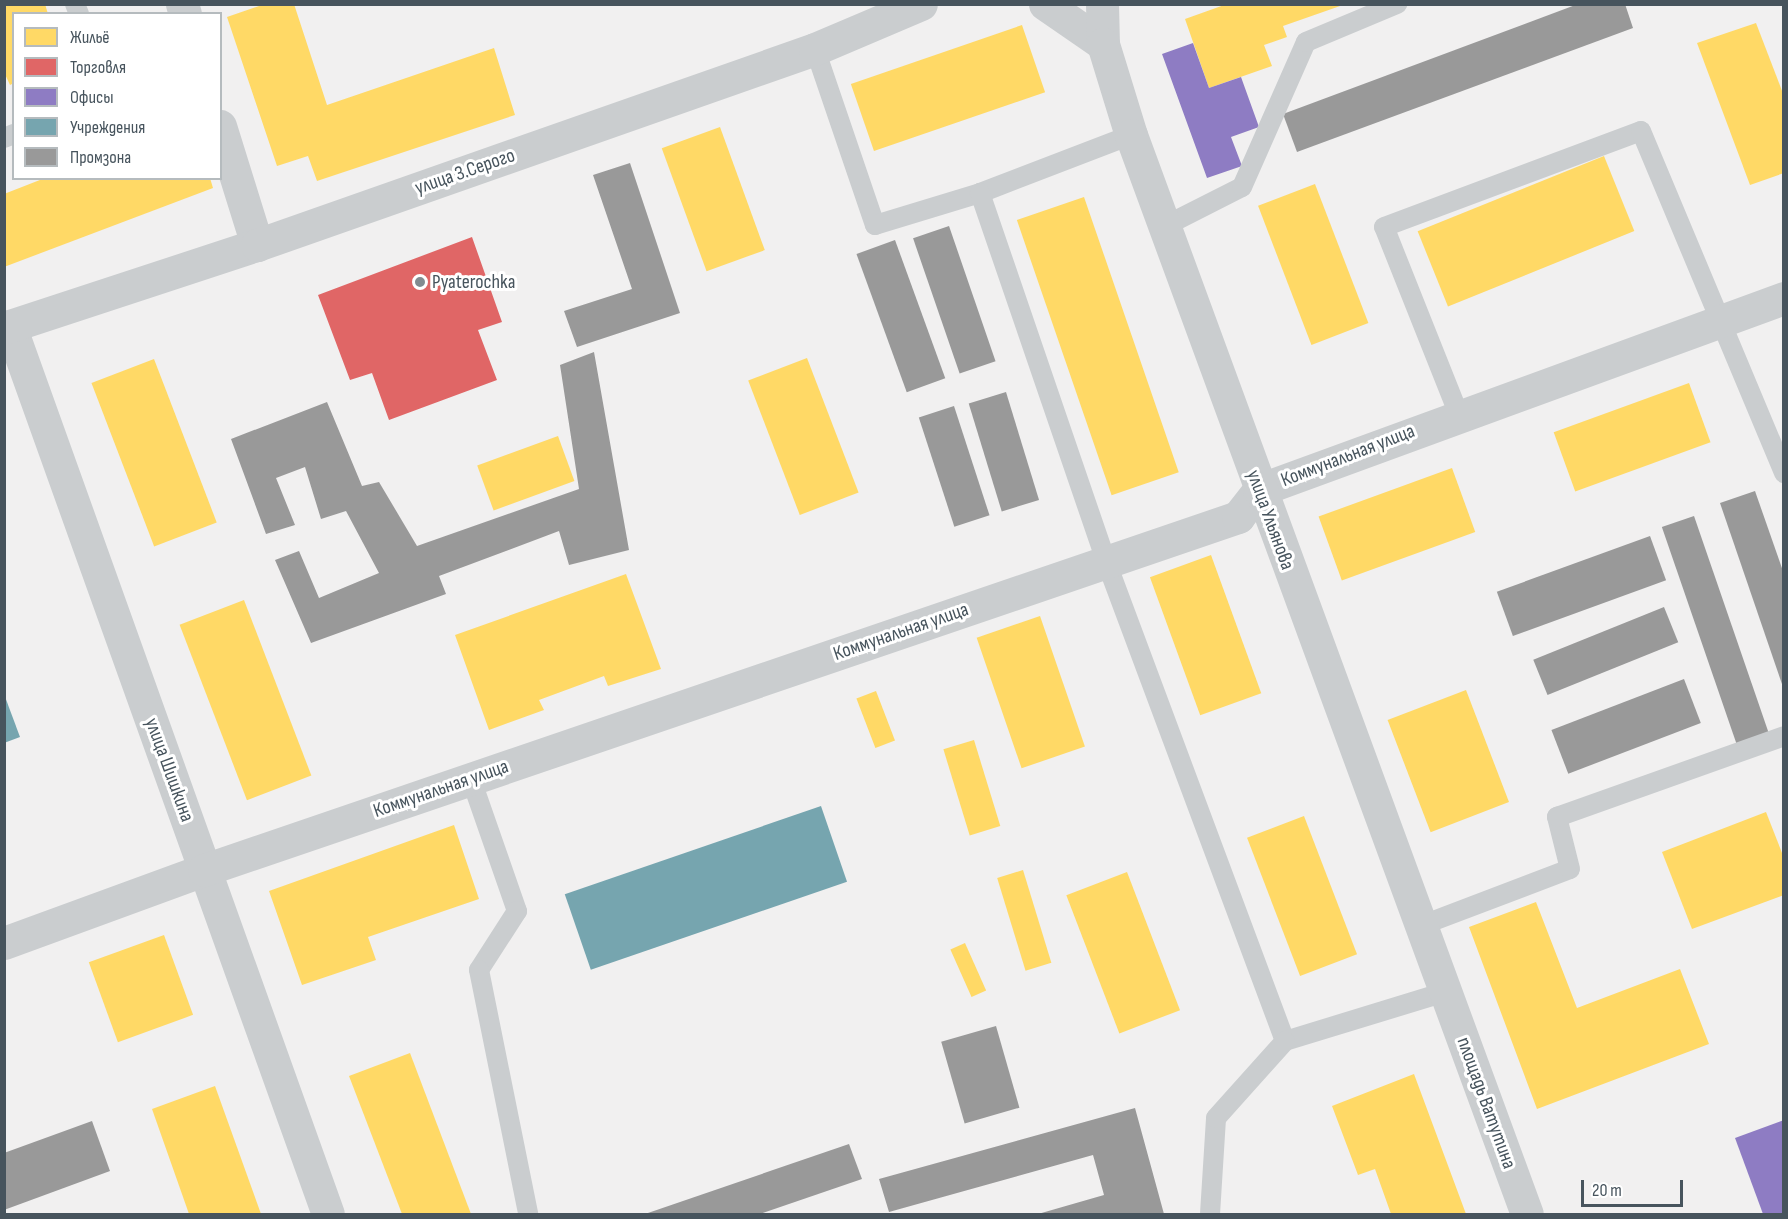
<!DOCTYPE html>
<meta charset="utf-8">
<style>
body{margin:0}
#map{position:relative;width:1788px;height:1219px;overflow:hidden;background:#f1f0f0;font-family:"Sofia Sans Condensed",sans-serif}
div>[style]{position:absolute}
.homes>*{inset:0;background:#ffd966;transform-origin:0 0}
.shops>*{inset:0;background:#e06666}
.offices>*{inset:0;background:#8e7cc3}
.public>*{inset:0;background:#76a5af;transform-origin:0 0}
.industry>*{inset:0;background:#999;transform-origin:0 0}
.service>*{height:20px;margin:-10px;padding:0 10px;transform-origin:10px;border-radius:10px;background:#cacdcf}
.minor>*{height:33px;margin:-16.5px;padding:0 16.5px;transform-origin:16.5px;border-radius:16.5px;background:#cacdcf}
.tertiary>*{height:33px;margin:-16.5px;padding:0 16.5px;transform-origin:16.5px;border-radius:16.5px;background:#cacdcf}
.dots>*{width:16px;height:16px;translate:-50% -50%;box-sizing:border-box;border:3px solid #fff;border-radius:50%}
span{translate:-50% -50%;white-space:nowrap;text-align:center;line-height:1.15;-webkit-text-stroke:6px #fff;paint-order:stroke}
.street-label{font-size:20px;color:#47545d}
.poi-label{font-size:20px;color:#47545d}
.left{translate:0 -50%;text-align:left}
.frame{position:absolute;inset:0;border:6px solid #47545d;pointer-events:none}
.legend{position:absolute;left:12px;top:12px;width:210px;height:168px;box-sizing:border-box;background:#fff;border:2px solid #b5bbbe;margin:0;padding:8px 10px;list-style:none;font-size:18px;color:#47545d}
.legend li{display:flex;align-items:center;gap:12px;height:30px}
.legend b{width:30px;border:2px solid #b5bbbe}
.scale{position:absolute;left:1581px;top:1180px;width:102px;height:27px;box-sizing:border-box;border:3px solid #47545d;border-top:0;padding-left:8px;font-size:18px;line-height:21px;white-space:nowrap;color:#47545d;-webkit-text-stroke:4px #fff;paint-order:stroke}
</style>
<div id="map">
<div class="homes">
<i style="clip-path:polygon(4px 4px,45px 4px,48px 14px,14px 14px,14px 83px,10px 85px,4px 72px)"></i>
<i style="clip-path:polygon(265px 4px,294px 4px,327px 105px,494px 48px,515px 115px,317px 181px,308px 156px,277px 166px,227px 17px)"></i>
<i style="clip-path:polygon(1227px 4px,1343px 4px,1343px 5px,1283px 26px,1287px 37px,1264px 45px,1272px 66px,1209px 88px,1185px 19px)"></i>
<i style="clip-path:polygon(1756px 23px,1784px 96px,1784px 173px,1750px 185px,1697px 43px)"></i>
<i style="left:1022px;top:25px;width:71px;height:181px;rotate:71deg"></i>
<i style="left:720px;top:127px;width:131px;height:62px;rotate:70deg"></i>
<i style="left:1604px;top:156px;width:81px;height:201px;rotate:68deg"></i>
<i style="clip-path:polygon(45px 178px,210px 178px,213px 188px,4px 267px,4px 194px)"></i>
<i style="left:1315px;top:184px;width:149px;height:61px;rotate:69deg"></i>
<i style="left:1084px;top:197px;width:291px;height:71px;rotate:71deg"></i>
<i style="left:807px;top:358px;width:144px;height:63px;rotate:69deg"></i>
<i style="left:154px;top:359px;width:175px;height:67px;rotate:69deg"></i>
<i style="left:1689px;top:383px;width:63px;height:144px;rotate:70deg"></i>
<i style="left:558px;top:436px;width:48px;height:86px;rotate:70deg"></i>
<i style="left:1452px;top:468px;width:68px;height:142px;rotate:70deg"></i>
<i style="left:1211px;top:555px;width:147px;height:65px;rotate:70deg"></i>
<i style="clip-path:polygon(626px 574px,661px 669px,608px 686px,604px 676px,539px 700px,544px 710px,489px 730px,455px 635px)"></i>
<i style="left:244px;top:600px;width:188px;height:69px;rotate:69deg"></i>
<i style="left:1040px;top:616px;width:138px;height:67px;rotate:71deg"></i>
<i style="left:1466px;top:690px;width:120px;height:84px;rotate:69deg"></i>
<i style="left:876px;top:691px;width:53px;height:21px;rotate:69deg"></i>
<i style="left:974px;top:740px;width:90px;height:32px;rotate:73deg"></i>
<i style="clip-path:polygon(1766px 812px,1784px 858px,1784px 895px,1692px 929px,1662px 852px)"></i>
<i style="left:1304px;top:816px;width:148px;height:61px;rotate:69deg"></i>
<i style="clip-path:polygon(454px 825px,479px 899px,368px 937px,376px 960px,302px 985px,269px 891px)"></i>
<i style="left:1023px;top:870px;width:97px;height:27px;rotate:73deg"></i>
<i style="left:1127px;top:872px;width:148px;height:65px;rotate:69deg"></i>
<i style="clip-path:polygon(1536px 902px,1577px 1008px,1680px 969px,1709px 1044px,1537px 1109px,1469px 927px)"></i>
<i style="left:164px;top:935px;width:85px;height:80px;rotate:70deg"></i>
<i style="left:965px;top:943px;width:52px;height:16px;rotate:66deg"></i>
<i style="clip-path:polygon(410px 1053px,471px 1214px,402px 1214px,349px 1076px)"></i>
<i style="clip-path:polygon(1414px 1074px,1466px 1214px,1391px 1214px,1375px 1169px,1358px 1175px,1332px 1106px)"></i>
<i style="clip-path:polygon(215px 1086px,261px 1214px,189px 1214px,152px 1109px)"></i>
</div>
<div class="shops">
<i style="clip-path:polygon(472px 237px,502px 322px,478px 330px,497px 380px,389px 420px,372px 373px,350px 380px,318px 295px)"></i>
</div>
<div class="offices">
<i style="clip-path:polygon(1193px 43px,1209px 88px,1241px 77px,1259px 127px,1231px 137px,1242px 166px,1207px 178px,1162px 54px)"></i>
<i style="clip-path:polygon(1784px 1120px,1784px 1214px,1763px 1214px,1735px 1138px)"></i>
</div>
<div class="public">
<i style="clip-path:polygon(4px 694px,20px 737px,4px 743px)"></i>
<i style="left:821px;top:806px;width:80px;height:271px;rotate:71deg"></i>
</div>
<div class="industry">
<i style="clip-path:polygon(1578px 4px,1625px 4px,1633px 28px,1297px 152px,1283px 114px)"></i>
<i style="clip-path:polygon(630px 163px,680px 313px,577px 347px,564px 311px,632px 289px,593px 175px)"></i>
<i style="left:949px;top:226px;width:143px;height:38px;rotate:71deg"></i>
<i style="left:895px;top:240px;width:147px;height:41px;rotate:70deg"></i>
<i style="clip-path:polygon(594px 352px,629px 550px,569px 565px,559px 531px,439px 576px,446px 594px,311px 643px,275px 560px,299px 551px,319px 598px,379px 573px,346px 511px,321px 519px,305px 467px,276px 478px,295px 525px,266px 534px,231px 439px,327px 402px,362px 486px,379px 482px,417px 546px,579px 489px,560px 365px)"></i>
<i style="left:1006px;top:392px;width:113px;height:39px;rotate:73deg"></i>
<i style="left:954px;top:406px;width:115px;height:37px;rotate:72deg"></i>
<i style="clip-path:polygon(1755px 491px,1784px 574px,1783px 687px,1720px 503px)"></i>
<i style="left:1694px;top:516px;width:229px;height:34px;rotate:71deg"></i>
<i style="left:1650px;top:536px;width:47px;height:163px;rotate:70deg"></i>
<i style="left:1664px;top:607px;width:38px;height:141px;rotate:68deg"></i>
<i style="left:1684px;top:679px;width:47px;height:142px;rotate:69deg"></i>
<i style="left:996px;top:1026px;width:85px;height:57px;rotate:74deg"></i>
<i style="clip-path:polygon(1135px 1108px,1164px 1214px,1038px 1214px,1104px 1195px,1093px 1155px,889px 1212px,879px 1179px)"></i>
<i style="clip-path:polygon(92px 1121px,110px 1171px,4px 1210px,4px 1153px)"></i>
<i style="clip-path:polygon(849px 1144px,862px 1179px,760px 1214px,645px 1214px)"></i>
</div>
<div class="service">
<i style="left:75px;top:4px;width:11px;rotate:68deg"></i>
<i style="left:815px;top:49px;width:186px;rotate:71.2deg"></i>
<i style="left:875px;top:225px;width:110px;rotate:-16.9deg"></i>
<i style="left:1131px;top:135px;width:162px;rotate:159deg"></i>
<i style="left:980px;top:193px;width:389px;rotate:71.1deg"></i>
<i style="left:1106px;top:561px;width:512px;rotate:69.55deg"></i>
<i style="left:1285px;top:1041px;width:167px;rotate:-17deg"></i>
<i style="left:4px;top:138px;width:11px;rotate:-22deg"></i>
<i style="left:1165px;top:226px;width:86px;rotate:-26.9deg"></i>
<i style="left:1242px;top:187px;width:158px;rotate:-66.2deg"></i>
<i style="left:1306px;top:42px;width:99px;rotate:-22.7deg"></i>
<i style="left:1459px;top:415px;width:202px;rotate:-111.7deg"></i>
<i style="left:1384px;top:227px;width:274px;rotate:-20.5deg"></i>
<i style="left:1641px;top:131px;width:371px;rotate:67.3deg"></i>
<i style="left:471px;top:779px;width:140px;rotate:70.8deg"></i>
<i style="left:517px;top:911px;width:70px;rotate:122.8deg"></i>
<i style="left:479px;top:970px;width:249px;rotate:78.6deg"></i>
<i style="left:1420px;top:926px;width:160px;rotate:-20.8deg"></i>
<i style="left:1570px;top:869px;width:54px;rotate:-104deg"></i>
<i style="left:1557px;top:817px;width:241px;rotate:-19.6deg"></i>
<i style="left:1210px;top:1214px;width:96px;rotate:-86.4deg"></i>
<i style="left:1216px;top:1118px;width:103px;rotate:-48.1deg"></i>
</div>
<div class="minor">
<i style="left:182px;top:4px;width:10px;rotate:73deg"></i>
<i style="left:220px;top:126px;width:125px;rotate:72.7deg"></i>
<i style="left:10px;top:326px;width:943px;rotate:70.3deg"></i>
<i style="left:4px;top:328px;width:266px;rotate:-18.2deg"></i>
<i style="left:257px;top:245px;width:591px;rotate:-19.35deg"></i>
<i style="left:815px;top:49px;width:115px;rotate:-23deg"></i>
<i style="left:4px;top:943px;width:213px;rotate:-20.1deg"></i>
<i style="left:204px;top:870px;width:1093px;rotate:-18.85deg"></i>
<i style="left:1238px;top:517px;width:34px;rotate:-52deg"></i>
<i style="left:1259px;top:490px;width:559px;rotate:-20.09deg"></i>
</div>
<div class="tertiary">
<i style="left:1045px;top:4px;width:70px;rotate:34.6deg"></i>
<i style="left:1102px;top:4px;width:40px;rotate:88.6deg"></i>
<i style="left:1103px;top:44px;width:95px;rotate:72.9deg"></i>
<i style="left:1131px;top:135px;width:1149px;rotate:69.85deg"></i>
</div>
<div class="dots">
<i style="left:420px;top:282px;background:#828b90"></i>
</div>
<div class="street-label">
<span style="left:465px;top:172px;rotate:-19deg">улица З.Серого</span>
<span style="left:1348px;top:456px;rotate:-21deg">Коммунальная улица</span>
<span style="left:1270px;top:520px;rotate:70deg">улица Ульянова</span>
<span style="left:901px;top:632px;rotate:-19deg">Коммунальная улица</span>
<span style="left:169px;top:770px;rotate:70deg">улица Шишкина</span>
<span style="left:441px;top:789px;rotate:-19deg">Коммунальная улица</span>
<span style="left:1486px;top:1103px;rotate:70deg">площадь Ватутина</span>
</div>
<div class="poi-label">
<span class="left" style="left:432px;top:282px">Pyaterochka</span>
</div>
<div class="frame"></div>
<ul class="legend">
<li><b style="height:16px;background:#ffd966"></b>Жильё</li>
<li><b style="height:16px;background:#e06666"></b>Торговля</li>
<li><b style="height:16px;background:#8e7cc3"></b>Офисы</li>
<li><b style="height:16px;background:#76a5af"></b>Учреждения</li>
<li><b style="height:16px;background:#999"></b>Промзона</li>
</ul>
<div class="scale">20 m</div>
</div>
